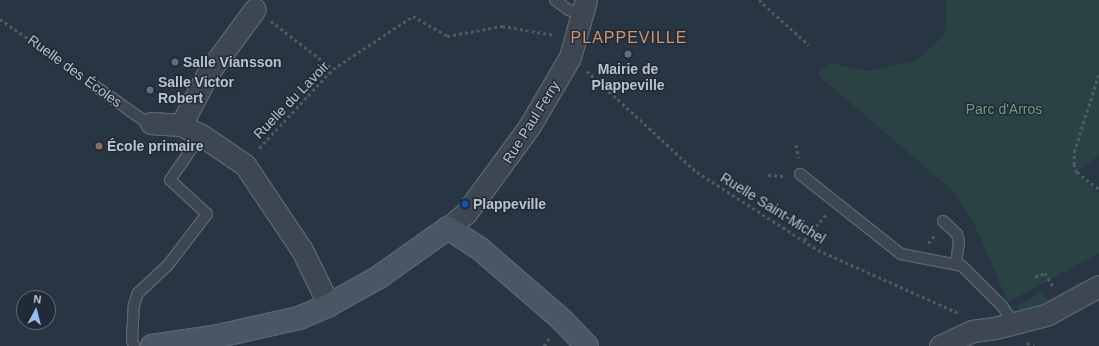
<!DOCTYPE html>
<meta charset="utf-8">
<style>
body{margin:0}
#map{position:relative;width:1099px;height:346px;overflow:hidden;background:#283543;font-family:Arial,sans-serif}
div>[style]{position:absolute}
.green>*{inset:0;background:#2b4244}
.path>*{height:2.5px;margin-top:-1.25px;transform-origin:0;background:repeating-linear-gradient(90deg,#495e60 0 3px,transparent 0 6px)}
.roads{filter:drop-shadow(1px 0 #5b6470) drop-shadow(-1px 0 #5b6470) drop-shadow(0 1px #5b6470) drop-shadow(0 -1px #5b6470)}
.lane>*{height:10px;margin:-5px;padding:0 5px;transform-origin:5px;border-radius:5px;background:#3d4752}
.street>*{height:21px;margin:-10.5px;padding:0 10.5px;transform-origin:10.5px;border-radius:10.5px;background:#3d4752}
.secondary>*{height:22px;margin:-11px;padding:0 11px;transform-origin:11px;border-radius:11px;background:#4b5665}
.dots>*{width:11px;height:11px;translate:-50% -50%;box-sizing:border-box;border:2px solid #212b38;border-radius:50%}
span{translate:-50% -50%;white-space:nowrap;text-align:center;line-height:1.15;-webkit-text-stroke:3px #212b38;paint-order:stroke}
.poi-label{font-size:14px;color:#bac2cc;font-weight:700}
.left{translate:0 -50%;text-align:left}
.street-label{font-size:14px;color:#bac2cc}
.park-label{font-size:14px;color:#729c7a}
.quarter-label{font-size:16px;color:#d3966f;letter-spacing:1px}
.north{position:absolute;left:16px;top:290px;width:40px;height:40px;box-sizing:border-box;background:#212b38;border:1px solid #5e6773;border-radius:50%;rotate:7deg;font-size:11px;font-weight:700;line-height:16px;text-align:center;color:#bac2cc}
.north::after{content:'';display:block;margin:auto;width:14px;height:18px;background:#97bef4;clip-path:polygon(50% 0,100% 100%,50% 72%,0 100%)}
</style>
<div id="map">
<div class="green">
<i style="clip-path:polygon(947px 0,1099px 0,1099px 155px,1075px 173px,1099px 193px,1099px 253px,1008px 302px,974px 223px,955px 193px,817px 74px,829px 63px,868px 71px,916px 60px,945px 35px)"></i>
<i style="clip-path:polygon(1043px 291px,1049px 304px,1022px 311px,1014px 308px)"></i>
</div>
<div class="path">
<i style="left:759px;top:0;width:67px;rotate:42deg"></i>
<i style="left:0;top:19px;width:96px;rotate:34.8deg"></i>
<i style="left:271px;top:21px;width:78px;rotate:37.7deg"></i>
<i style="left:587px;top:71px;width:149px;rotate:42.6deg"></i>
<i style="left:697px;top:172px;width:144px;rotate:32.8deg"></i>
<i style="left:818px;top:250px;width:154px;rotate:24.1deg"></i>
<i style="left:1099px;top:75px;width:79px;rotate:107.7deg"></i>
<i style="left:1075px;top:150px;width:14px;rotate:94deg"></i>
<i style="left:1074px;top:164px;width:9px;rotate:69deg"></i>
<i style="left:1077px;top:172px;width:28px;rotate:38deg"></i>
<i style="left:796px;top:145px;width:13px;rotate:77deg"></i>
<i style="left:259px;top:148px;width:108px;rotate:-46.9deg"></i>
<i style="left:333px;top:69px;width:96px;rotate:-33.5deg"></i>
<i style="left:413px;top:16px;width:39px;rotate:30deg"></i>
<i style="left:447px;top:36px;width:56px;rotate:-10.3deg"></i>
<i style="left:502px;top:26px;width:53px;rotate:9.8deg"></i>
<i style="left:768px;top:175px;width:16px;rotate:4deg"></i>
<i style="left:804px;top:240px;width:33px;rotate:-49deg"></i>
<i style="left:928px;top:243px;width:11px;rotate:-49deg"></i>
<i style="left:1035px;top:277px;width:11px;rotate:-22deg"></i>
<i style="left:1045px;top:273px;width:15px;rotate:58deg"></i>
<i style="left:1027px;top:343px;width:8px;rotate:23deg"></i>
<i style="left:544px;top:346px;width:9px;rotate:-58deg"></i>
</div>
<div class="roads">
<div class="lane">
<i style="left:555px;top:0;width:17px;rotate:36deg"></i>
<i style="left:569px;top:10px;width:15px;rotate:20deg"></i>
<i style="left:91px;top:83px;width:64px;rotate:35.4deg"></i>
<i style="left:143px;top:120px;width:9px;rotate:21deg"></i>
<i style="left:800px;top:174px;width:129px;rotate:38.4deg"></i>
<i style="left:901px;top:254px;width:62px;rotate:11.1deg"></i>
<i style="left:962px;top:266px;width:57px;rotate:45deg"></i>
<i style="left:1002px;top:306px;width:21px;rotate:55deg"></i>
<i style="left:943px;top:221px;width:19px;rotate:43deg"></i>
<i style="left:957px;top:234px;width:8px;rotate:76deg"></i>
<i style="left:959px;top:242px;width:22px;rotate:98deg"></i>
<i style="left:134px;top:346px;width:6px;rotate:-108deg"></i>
<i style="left:132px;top:340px;width:35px;rotate:-87deg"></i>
<i style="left:134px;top:305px;width:13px;rotate:-72deg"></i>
<i style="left:138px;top:293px;width:41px;rotate:-43deg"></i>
<i style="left:168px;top:265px;width:64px;rotate:-52.6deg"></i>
<i style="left:207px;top:214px;width:50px;rotate:-137.4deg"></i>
<i style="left:170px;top:180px;width:55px;rotate:-55.4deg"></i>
</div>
<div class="street">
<i style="left:151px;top:123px;width:30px;rotate:4deg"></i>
<i style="left:181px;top:125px;width:22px;rotate:27deg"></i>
<i style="left:201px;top:135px;width:53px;rotate:34.3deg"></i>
<i style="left:245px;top:165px;width:102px;rotate:56.2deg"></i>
<i style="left:302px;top:250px;width:61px;rotate:63.9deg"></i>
<i style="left:181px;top:125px;width:59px;rotate:-62.6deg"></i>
<i style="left:208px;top:73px;width:79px;rotate:-53.7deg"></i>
<i style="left:448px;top:228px;width:23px;rotate:-40deg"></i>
<i style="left:466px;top:213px;width:107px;rotate:-53.8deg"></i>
<i style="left:529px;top:127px;width:81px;rotate:-59.6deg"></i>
<i style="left:570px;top:57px;width:59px;rotate:-74.3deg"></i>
<i style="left:940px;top:346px;width:35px;rotate:-25deg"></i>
<i style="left:972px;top:331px;width:23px;rotate:-7deg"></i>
<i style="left:995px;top:328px;width:53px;rotate:-14.3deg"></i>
<i style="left:1046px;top:315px;width:60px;rotate:-28.7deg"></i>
</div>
<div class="secondary">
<i style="left:152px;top:346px;width:63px;rotate:-8.3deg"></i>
<i style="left:214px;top:337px;width:87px;rotate:-12.6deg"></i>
<i style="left:299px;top:318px;width:33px;rotate:-23deg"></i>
<i style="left:329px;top:305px;width:57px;rotate:-29.2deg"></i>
<i style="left:379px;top:277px;width:85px;rotate:-35.4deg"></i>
<i style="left:448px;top:228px;width:37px;rotate:33deg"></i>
<i style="left:479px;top:248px;width:110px;rotate:40.9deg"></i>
<i style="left:562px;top:320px;width:36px;rotate:46deg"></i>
</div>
</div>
<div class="dots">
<i style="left:628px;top:54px;background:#5c6f8a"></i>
<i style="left:175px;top:62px;background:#5c6f8a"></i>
<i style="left:150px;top:90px;background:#5c6f8a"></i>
<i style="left:99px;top:146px;background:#8d6e63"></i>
<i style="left:465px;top:204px;background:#1a4fb4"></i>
</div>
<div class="poi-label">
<span class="left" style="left:183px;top:62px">Salle Viansson</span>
<span style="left:628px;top:77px">Mairie de<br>Plappeville</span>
<span class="left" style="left:158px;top:90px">Salle Victor<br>Robert</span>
<span class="left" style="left:107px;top:146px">École primaire</span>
<span class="left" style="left:473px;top:204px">Plappeville</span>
</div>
<div class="street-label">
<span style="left:75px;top:71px;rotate:36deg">Ruelle des Écoles</span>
<span style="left:291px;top:100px;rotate:-46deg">Ruelle du Lavoir</span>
<span style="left:531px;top:122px;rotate:-58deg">Rue Paul Ferry</span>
<span style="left:773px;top:208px;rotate:32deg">Ruelle Saint-Michel</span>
</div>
<div class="park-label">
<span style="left:1004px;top:109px">Parc d'Arros</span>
</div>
<div class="quarter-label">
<span style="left:629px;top:38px">PLAPPEVILLE</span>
</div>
<div class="north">N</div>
</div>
